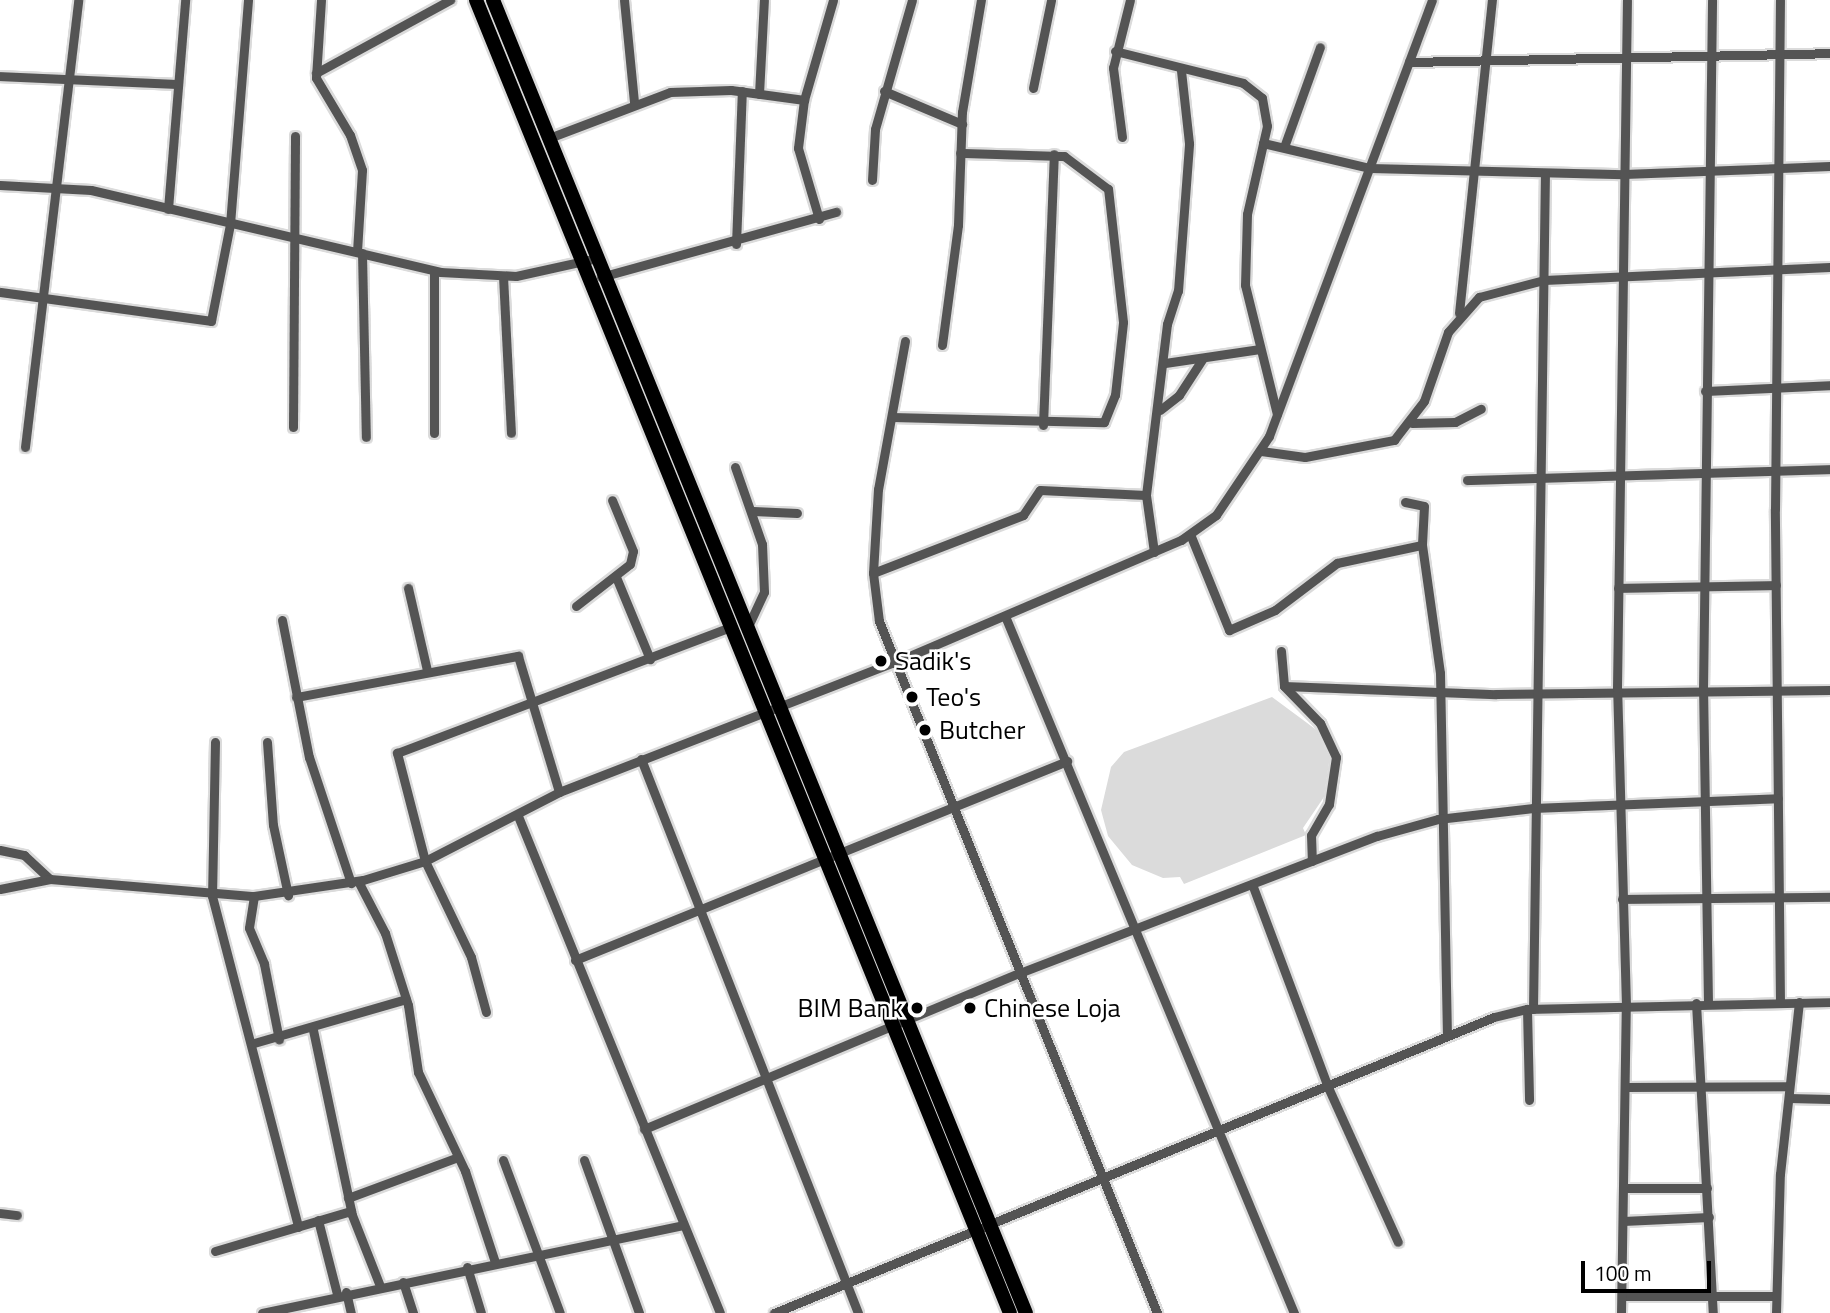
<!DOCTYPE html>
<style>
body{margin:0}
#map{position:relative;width:1830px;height:1313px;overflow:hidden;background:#fff;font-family:"Titillium Web",sans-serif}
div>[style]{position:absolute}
.green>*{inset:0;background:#dbdbdb}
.roads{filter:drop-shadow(2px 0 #dbdbdb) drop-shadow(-2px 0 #dbdbdb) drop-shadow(0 2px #dbdbdb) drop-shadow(0 -2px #dbdbdb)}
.street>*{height:9px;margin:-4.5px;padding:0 4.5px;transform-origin:4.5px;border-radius:4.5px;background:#545454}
.primary>*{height:14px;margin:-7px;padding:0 7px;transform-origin:7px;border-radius:7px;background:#000}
.dots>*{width:19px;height:19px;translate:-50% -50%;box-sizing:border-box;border:4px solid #fff;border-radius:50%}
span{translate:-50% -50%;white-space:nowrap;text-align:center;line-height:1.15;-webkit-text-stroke:5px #fff;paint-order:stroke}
.poi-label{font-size:26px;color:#000}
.left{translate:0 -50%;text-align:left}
.right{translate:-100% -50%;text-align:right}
.scale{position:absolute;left:1581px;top:1261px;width:130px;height:32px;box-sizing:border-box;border:4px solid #000;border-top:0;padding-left:9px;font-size:21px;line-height:24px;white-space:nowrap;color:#000;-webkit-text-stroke:5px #fff;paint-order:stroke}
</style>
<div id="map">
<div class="green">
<i style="clip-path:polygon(1272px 697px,1322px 734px,1330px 756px,1324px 797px,1303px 828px,1306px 835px,1184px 884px,1180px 877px,1163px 878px,1132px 865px,1108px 836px,1101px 810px,1111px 767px,1124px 752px)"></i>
</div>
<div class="roads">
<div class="street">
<i style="left:321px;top:0;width:78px;rotate:93.7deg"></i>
<i style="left:316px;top:78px;width:66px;rotate:59.2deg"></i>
<i style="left:350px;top:135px;width:37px;rotate:71deg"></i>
<i style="left:362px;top:170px;width:82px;rotate:93.5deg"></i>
<i style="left:624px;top:0;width:102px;rotate:84.4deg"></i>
<i style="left:1115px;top:51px;width:132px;rotate:14deg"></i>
<i style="left:1243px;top:83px;width:24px;rotate:38deg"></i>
<i style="left:1262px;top:98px;width:28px;rotate:80deg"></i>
<i style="left:1267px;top:126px;width:90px;rotate:102.8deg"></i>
<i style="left:1247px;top:214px;width:71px;rotate:91.6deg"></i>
<i style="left:1245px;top:285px;width:133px;rotate:76.1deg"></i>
<i style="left:1409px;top:62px;width:421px;rotate:-1.2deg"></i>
<i style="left:316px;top:73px;width:153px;rotate:-28.6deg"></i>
<i style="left:0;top:76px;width:178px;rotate:2.6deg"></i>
<i style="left:1033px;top:88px;width:90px;rotate:-78.4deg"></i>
<i style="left:884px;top:91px;width:85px;rotate:22.9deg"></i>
<i style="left:759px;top:94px;width:94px;rotate:-87deg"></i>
<i style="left:1122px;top:137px;width:70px;rotate:-97.4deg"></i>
<i style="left:1113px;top:68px;width:70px;rotate:-76deg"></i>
<i style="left:549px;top:138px;width:129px;rotate:-20.8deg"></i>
<i style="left:670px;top:92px;width:61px;rotate:-1.9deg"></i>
<i style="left:731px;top:90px;width:74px;rotate:7.8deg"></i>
<i style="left:1263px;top:143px;width:110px;rotate:13.2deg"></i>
<i style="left:1370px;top:168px;width:254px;rotate:1.4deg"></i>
<i style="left:1624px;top:174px;width:206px;rotate:-2.2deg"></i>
<i style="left:1284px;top:147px;width:106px;rotate:-70.2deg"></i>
<i style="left:872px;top:180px;width:51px;rotate:-86.6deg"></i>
<i style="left:875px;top:129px;width:134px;rotate:-74deg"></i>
<i style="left:0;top:185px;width:91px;rotate:3.1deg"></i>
<i style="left:91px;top:190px;width:359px;rotate:13.2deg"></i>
<i style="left:440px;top:272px;width:76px;rotate:3deg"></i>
<i style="left:516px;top:276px;width:84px;rotate:-12.4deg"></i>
<i style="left:168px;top:209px;width:210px;rotate:-85.3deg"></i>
<i style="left:819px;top:219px;width:74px;rotate:-106.5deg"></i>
<i style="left:798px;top:148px;width:48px;rotate:-82.9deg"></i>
<i style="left:804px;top:100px;width:104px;rotate:-73.8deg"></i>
<i style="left:736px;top:244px;width:153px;rotate:-87.8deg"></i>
<i style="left:362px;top:253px;width:184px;rotate:88.8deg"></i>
<i style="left:503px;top:276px;width:157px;rotate:87.1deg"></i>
<i style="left:601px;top:277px;width:244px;rotate:-15.5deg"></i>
<i style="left:0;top:292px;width:213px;rotate:7.8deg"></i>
<i style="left:211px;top:321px;width:99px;rotate:-78.9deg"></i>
<i style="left:230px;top:224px;width:225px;rotate:-85.4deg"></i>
<i style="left:1459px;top:313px;width:315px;rotate:-84deg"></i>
<i style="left:905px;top:341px;width:150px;rotate:100.3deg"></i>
<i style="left:878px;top:489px;width:84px;rotate:93.4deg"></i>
<i style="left:873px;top:573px;width:48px;rotate:82.9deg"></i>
<i style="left:879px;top:621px;width:746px;rotate:68.11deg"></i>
<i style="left:942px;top:345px;width:121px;rotate:-82.4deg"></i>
<i style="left:958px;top:225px;width:113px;rotate:-88deg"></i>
<i style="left:962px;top:112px;width:114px;rotate:-80.4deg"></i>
<i style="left:1165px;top:363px;width:96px;rotate:-8.4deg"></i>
<i style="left:1705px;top:391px;width:125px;rotate:-2.7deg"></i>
<i style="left:1160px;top:410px;width:24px;rotate:-38deg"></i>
<i style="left:1179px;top:395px;width:44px;rotate:-57deg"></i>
<i style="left:892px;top:417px;width:212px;rotate:1.4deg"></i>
<i style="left:1104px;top:422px;width:29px;rotate:-68deg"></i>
<i style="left:1115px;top:395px;width:73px;rotate:-83.7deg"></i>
<i style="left:1123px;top:322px;width:134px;rotate:-96.4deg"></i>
<i style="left:1108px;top:189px;width:55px;rotate:-143.1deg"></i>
<i style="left:1064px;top:156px;width:104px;rotate:-178.3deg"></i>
<i style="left:1412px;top:423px;width:43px;rotate:-1.3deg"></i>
<i style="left:1455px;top:422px;width:29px;rotate:-27deg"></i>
<i style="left:1043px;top:425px;width:271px;rotate:-87.7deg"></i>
<i style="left:293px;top:427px;width:291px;rotate:-89.6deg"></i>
<i style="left:434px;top:433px;width:162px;rotate:-90deg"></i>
<i style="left:25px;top:447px;width:450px;rotate:-83.2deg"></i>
<i style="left:1261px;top:451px;width:44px;rotate:7.8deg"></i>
<i style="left:1305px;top:457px;width:91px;rotate:-10.8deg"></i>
<i style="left:1394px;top:440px;width:49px;rotate:-52.4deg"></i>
<i style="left:1424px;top:401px;width:73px;rotate:-70.8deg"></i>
<i style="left:1448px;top:332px;width:47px;rotate:-48.5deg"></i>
<i style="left:1479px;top:297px;width:67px;rotate:-14.7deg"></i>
<i style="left:1544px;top:280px;width:286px;rotate:-2.6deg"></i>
<i style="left:735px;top:467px;width:82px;rotate:70.7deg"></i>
<i style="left:762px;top:544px;width:48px;rotate:87.6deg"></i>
<i style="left:764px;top:592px;width:40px;rotate:115deg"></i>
<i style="left:1467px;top:480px;width:363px;rotate:-1.7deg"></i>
<i style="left:1405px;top:502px;width:19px;rotate:12deg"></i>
<i style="left:1424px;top:506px;width:39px;rotate:93deg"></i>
<i style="left:1422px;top:545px;width:129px;rotate:82deg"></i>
<i style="left:1440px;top:673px;width:360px;rotate:88.9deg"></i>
<i style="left:753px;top:511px;width:44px;rotate:2.6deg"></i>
<i style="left:1190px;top:534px;width:104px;rotate:67.9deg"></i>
<i style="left:1229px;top:630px;width:50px;rotate:-23.5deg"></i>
<i style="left:1275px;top:610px;width:78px;rotate:-37.2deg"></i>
<i style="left:1337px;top:563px;width:87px;rotate:-12deg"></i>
<i style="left:1154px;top:552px;width:58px;rotate:-98deg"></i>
<i style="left:1146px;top:495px;width:172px;rotate:-83deg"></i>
<i style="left:1167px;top:324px;width:35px;rotate:-72deg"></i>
<i style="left:1178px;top:291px;width:148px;rotate:-85.7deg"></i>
<i style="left:1189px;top:143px;width:73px;rotate:-96.3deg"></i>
<i style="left:873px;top:573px;width:161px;rotate:-21.1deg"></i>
<i style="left:1023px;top:515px;width:30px;rotate:-56deg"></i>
<i style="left:1040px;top:490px;width:106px;rotate:2.7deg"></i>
<i style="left:616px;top:577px;width:89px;rotate:67.5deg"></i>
<i style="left:408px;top:588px;width:84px;rotate:77deg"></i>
<i style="left:1618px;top:588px;width:158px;rotate:-1.1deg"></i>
<i style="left:576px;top:606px;width:68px;rotate:-37.9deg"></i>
<i style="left:630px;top:564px;width:13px;rotate:-77deg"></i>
<i style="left:633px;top:551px;width:55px;rotate:-112.4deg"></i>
<i style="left:1005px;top:616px;width:755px;rotate:67.48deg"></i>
<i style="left:282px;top:620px;width:140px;rotate:78.9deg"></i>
<i style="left:309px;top:757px;width:133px;rotate:71.6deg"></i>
<i style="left:1281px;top:651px;width:35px;rotate:85deg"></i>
<i style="left:1284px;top:686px;width:52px;rotate:45.8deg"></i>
<i style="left:1320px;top:723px;width:38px;rotate:65deg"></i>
<i style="left:1336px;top:757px;width:48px;rotate:98.5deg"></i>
<i style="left:1329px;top:804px;width:36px;rotate:120deg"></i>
<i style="left:1311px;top:835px;width:26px;rotate:88deg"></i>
<i style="left:1284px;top:686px;width:212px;rotate:2.2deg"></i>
<i style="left:1496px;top:694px;width:334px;rotate:-0.7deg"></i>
<i style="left:296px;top:697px;width:226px;rotate:-10.5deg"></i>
<i style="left:518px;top:656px;width:142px;rotate:73.2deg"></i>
<i style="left:215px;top:742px;width:154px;rotate:91.1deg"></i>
<i style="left:212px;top:896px;width:342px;rotate:75.4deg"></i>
<i style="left:267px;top:742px;width:83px;rotate:85.9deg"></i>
<i style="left:273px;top:825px;width:72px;rotate:77.9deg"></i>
<i style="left:641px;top:759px;width:595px;rotate:68.61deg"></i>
<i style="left:518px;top:816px;width:536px;rotate:67.88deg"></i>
<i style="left:0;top:850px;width:25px;rotate:12deg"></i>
<i style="left:24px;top:855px;width:35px;rotate:43deg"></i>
<i style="left:358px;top:881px;width:59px;rotate:62.6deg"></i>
<i style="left:385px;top:933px;width:76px;rotate:72.3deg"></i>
<i style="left:408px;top:1005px;width:68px;rotate:81.5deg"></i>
<i style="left:418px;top:1072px;width:110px;rotate:64.6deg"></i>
<i style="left:465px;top:1171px;width:96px;rotate:71.8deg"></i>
<i style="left:1252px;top:884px;width:215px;rotate:69.5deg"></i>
<i style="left:1327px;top:1085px;width:172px;rotate:65.7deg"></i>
<i style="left:0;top:889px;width:51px;rotate:-11.3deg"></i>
<i style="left:50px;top:879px;width:205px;rotate:4.8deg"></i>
<i style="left:254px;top:896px;width:110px;rotate:-8.4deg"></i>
<i style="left:363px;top:880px;width:65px;rotate:-17deg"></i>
<i style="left:425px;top:861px;width:151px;rotate:-27.2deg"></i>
<i style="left:559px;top:792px;width:360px;rotate:-21.2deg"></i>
<i style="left:895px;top:662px;width:311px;rotate:-23.1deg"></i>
<i style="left:1181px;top:540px;width:43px;rotate:-35.5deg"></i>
<i style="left:1216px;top:515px;width:95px;rotate:-56.1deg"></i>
<i style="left:1269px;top:436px;width:465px;rotate:-69.5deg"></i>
<i style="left:254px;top:896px;width:32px;rotate:99deg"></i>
<i style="left:249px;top:928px;width:39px;rotate:67deg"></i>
<i style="left:264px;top:964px;width:77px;rotate:78.8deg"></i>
<i style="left:1622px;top:899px;width:208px;rotate:-0.6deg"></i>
<i style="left:575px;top:960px;width:531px;rotate:-22.02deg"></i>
<i style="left:1780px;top:1002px;width:493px;rotate:-90.6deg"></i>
<i style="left:1775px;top:509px;width:509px;rotate:-89.44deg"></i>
<i style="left:1696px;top:1003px;width:310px;rotate:86.9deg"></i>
<i style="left:1708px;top:1003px;width:312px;rotate:-90.9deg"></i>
<i style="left:1703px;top:691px;width:691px;rotate:-89.25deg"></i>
<i style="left:1527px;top:1009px;width:91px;rotate:88.7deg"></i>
<i style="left:1533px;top:1009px;width:835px;rotate:-89.18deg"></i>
<i style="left:486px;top:1012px;width:57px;rotate:-105.3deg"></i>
<i style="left:471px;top:957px;width:106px;rotate:-115.6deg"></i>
<i style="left:425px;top:861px;width:112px;rotate:-104.5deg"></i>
<i style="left:397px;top:753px;width:357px;rotate:-20.7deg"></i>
<i style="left:313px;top:1030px;width:189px;rotate:78.1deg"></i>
<i style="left:352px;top:1215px;width:76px;rotate:68.5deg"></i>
<i style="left:254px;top:1043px;width:158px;rotate:-16.1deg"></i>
<i style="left:1625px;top:1087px;width:164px;rotate:-0.3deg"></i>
<i style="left:1789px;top:1098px;width:41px;rotate:1.4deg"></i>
<i style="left:644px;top:1129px;width:409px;rotate:-22.6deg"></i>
<i style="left:1022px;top:972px;width:380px;rotate:-21deg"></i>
<i style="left:1377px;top:836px;width:63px;rotate:-15.6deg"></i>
<i style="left:1438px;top:819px;width:96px;rotate:-6.6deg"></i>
<i style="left:1533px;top:808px;width:245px;rotate:-2.3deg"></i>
<i style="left:503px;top:1160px;width:163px;rotate:69.6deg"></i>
<i style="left:584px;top:1160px;width:163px;rotate:70.2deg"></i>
<i style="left:1624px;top:1188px;width:83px"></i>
<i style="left:348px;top:1198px;width:117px;rotate:-20.4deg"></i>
<i style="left:0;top:1213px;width:17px;rotate:7deg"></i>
<i style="left:318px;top:1220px;width:76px;rotate:75.6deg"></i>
<i style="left:1623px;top:1221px;width:86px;rotate:-2.7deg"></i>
<i style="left:215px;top:1251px;width:142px;rotate:-16.4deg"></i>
<i style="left:467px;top:1267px;width:48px;rotate:73.1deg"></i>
<i style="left:403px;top:1282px;width:33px;rotate:72deg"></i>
<i style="left:346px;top:1292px;width:22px;rotate:77deg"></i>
<i style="left:1622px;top:1296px;width:154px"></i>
<i style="left:262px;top:1313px;width:430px;rotate:-11.8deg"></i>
<i style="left:774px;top:1313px;width:778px;rotate:-22.35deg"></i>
<i style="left:1494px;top:1017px;width:34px;rotate:-14deg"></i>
<i style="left:1527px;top:1009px;width:303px;rotate:-1.3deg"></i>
<i style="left:1621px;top:1313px;width:307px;rotate:-89.1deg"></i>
<i style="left:1626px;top:1006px;width:318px;rotate:-91.6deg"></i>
<i style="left:1617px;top:688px;width:688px;rotate:-89.17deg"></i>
<i style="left:1776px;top:1313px;width:139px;rotate:-88.4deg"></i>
<i style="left:1780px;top:1174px;width:173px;rotate:-83.7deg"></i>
</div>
<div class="primary">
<i style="left:476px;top:0;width:1417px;rotate:67.87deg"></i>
<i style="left:493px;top:0;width:1417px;rotate:67.91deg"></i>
</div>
</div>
<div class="dots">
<i style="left:881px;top:661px;background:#000"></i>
<i style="left:912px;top:697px;background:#000"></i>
<i style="left:925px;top:730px;background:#000"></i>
<i style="left:917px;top:1008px;background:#000"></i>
<i style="left:970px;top:1008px;background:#000"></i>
</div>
<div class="poi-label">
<span class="left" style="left:895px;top:661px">Sadik's</span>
<span class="left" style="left:926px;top:697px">Teo's</span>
<span class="left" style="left:939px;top:730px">Butcher</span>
<span class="right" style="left:903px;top:1008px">BIM Bank</span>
<span class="left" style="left:984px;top:1008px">Chinese Loja</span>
</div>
<div class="scale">100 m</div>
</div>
